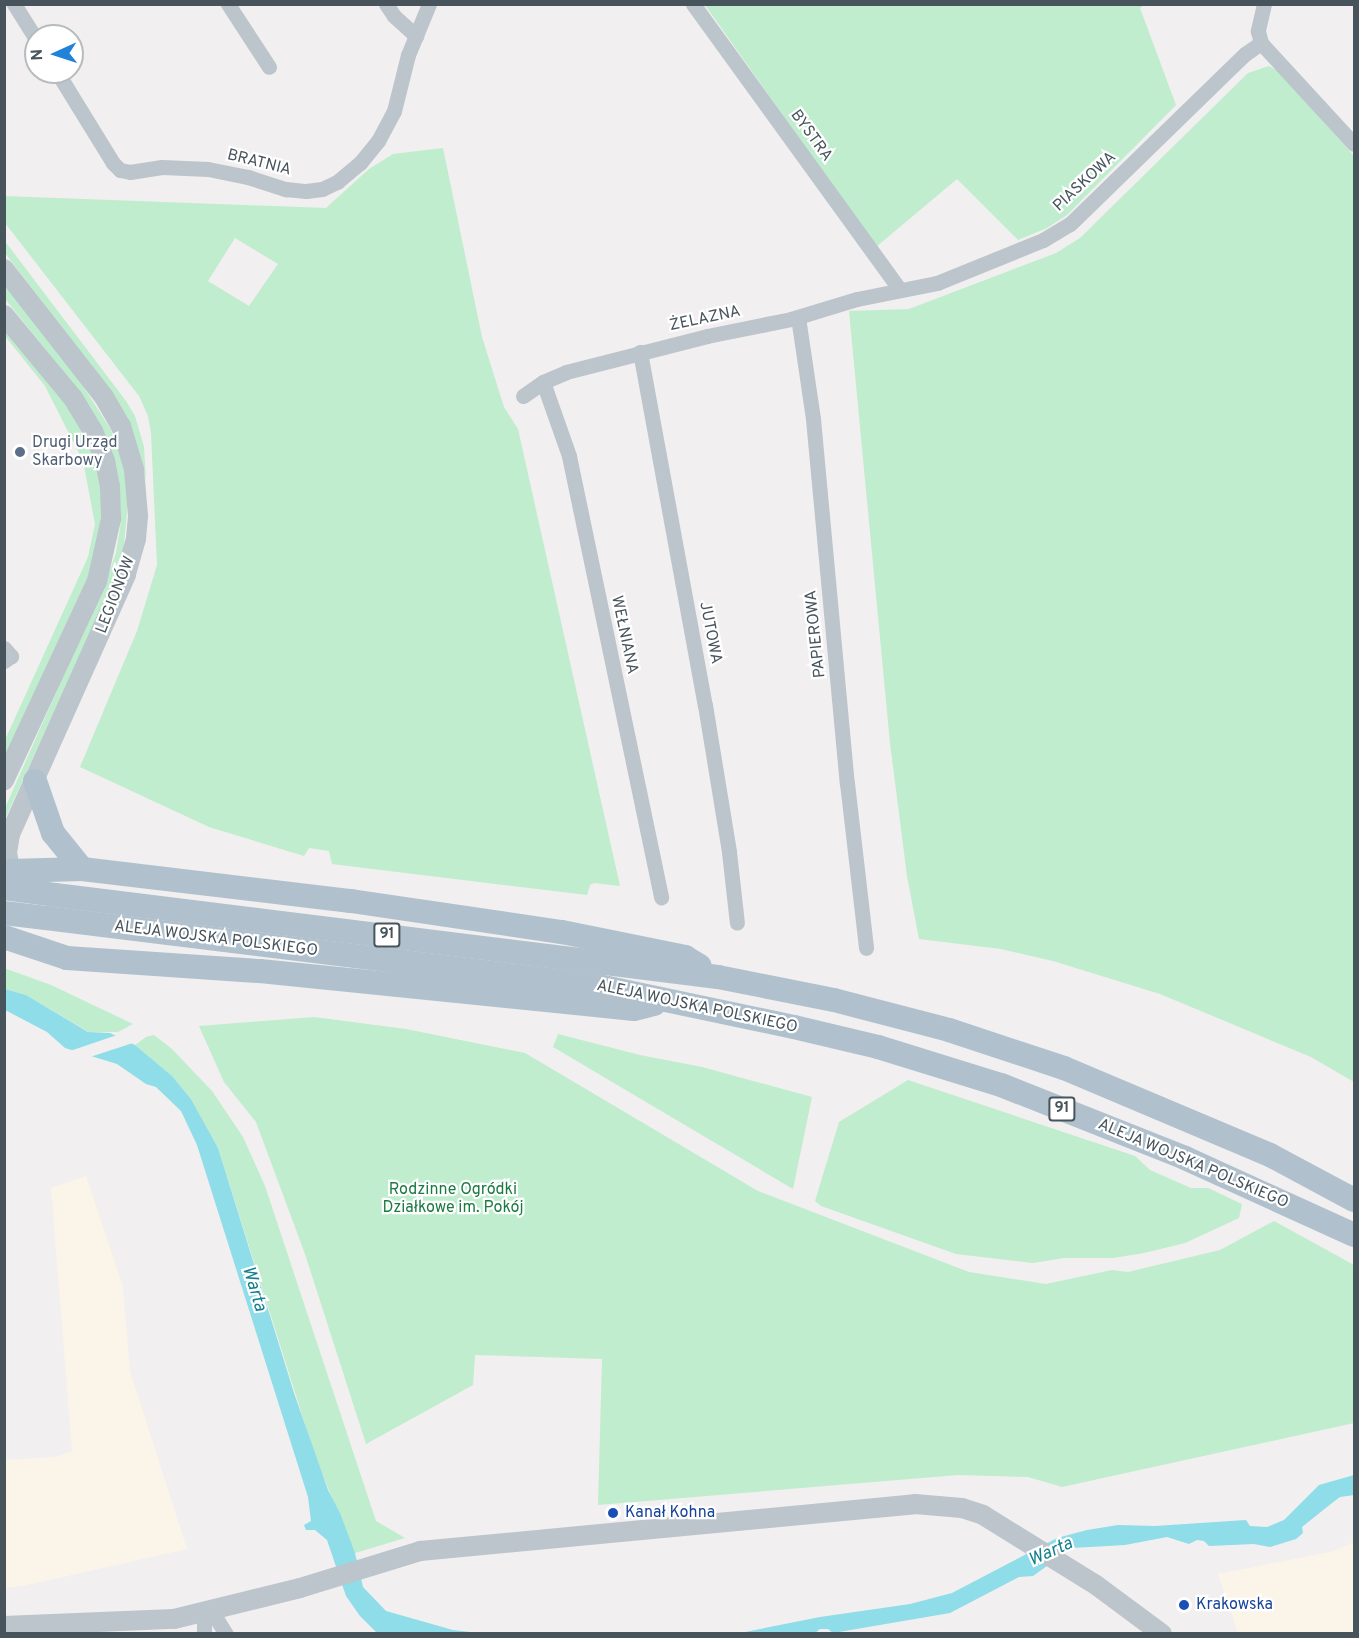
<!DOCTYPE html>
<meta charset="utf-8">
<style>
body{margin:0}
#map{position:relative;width:1359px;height:1638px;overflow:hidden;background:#f1efef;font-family:Overpass,sans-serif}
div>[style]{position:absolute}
.commercial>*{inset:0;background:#fbf4e9}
.green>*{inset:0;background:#bfedcd}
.water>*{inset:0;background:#8edde8}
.pier>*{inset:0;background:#f1efef}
.minor>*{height:15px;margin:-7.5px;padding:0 7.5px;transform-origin:7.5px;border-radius:7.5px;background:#bbc5cb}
.tertiary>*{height:20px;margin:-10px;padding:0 10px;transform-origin:10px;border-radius:10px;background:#bbc5cb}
.primary>*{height:24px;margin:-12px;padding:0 12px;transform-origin:12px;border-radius:12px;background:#b0c1cd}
.primary-bridge>*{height:24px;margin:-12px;padding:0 12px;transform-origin:12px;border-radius:12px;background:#b0c1cd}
.dots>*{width:16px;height:16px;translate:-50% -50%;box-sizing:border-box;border:3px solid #fff;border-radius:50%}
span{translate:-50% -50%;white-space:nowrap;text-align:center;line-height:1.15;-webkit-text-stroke:4.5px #fff;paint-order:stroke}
.shield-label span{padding:2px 4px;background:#fff;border:2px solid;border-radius:4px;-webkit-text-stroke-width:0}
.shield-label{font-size:15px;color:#48545c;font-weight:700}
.street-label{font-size:16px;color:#48545c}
.service-label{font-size:16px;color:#4e5e75}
.left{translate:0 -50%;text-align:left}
.park-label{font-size:16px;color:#1b7a42}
.transit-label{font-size:16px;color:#164399}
.water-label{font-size:18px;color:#127f8e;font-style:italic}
.frame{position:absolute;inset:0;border:6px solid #48545c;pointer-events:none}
.north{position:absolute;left:24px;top:24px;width:60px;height:60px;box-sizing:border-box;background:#fff;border:2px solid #b6bbbe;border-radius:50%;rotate:267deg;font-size:16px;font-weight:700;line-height:24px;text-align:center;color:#48545c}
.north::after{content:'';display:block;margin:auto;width:21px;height:27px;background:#2182da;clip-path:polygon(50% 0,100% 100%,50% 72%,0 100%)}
</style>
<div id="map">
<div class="commercial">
<i style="clip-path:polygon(86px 1176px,123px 1287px,130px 1371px,187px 1549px,23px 1586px,5px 1588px,5px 1460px,56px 1457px,72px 1451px,51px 1188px)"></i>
<i style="clip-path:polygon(1354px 1542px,1354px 1633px,1238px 1633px,1218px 1574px,1334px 1551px)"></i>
</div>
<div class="green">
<i style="clip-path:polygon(705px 5px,1144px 5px,1140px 8px,1176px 105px,1067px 215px,1047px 228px,1018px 240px,957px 179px,876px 247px)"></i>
<i style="clip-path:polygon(1269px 66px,1279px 72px,1354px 156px,1354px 1082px,1311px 1057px,1160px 994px,1053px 961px,1001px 949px,919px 939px,907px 876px,890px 743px,849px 311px,909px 309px,1056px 253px,1080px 238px,1248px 73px)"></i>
<i style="clip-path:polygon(evenodd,443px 148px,482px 337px,504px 407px,518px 429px,620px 886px,594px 883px,590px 885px,587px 895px,332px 864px,329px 851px,309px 848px,304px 856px,209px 827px,80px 767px,137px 631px,157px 565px,151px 433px,148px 416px,139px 396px,5px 223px,5px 196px,326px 208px,369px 169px,393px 154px,443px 148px,235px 238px,278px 264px,249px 306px,208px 281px,235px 238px)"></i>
<i style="clip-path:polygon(4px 240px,126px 401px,135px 416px,144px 447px,146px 479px,131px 428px,103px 381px,5px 253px)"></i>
<i style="clip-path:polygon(5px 283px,78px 378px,111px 430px,126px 474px,128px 501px,123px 555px,114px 582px,5px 819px,5px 808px,109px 573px,116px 553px,121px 522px,120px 502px,72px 382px,5px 299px)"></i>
<i style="clip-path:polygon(5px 327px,67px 403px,85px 434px,101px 479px,103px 513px,96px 561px,5px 760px,5px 740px,88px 557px,95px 524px,83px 461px,45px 386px,5px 336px)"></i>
<i style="clip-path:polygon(4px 968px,51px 985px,133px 1024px,118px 1032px,89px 1032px,26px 995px,5px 989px)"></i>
<i style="clip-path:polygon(314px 1017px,406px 1029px,525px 1053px,758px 1191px,969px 1272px,1046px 1284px,1112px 1270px,1128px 1272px,1220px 1250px,1274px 1221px,1354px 1265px,1354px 1423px,1062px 1487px,1028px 1477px,958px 1475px,598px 1505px,602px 1359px,475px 1355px,473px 1385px,366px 1444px,305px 1254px,256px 1122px,224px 1082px,199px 1026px)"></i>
<i style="clip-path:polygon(558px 1034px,640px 1055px,702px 1067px,812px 1097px,793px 1189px,553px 1047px)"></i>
<i style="clip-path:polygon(154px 1035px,172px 1049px,212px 1091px,243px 1137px,265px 1186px,376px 1521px,405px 1538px,355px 1553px,316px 1459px,218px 1148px,191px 1099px,172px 1076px,135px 1045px,146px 1037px)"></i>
<i style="clip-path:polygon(908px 1080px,1135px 1156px,1150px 1170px,1191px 1188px,1208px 1188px,1242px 1204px,1239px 1218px,1185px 1243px,1144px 1253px,1113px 1258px,1064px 1258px,1033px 1263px,956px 1254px,821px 1206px,815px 1201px,839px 1122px)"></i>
</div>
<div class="water">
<i style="clip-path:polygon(5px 989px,26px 995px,88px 1032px,110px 1033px,135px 1045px,172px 1076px,191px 1099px,218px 1148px,294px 1393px,328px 1490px,340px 1513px,355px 1553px,363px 1587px,386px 1611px,453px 1630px,479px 1633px,377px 1633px,360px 1616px,346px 1596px,327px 1540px,315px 1530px,306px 1530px,304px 1525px,311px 1521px,308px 1497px,197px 1145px,181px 1111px,156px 1087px,146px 1084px,117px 1064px,65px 1048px,47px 1032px,5px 1010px)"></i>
<i style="clip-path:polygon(1354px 1475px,1354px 1495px,1340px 1497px,1332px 1503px,1302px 1527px,1303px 1533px,1296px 1539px,1270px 1547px,1254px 1544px,1209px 1546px,1204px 1541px,1197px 1540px,1189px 1544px,1167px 1537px,1125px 1545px,1072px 1548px,1033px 1576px,1019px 1577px,950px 1613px,833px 1633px,828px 1629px,820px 1629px,815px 1633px,735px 1634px,820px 1617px,910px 1604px,952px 1593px,1057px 1538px,1087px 1530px,1118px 1525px,1155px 1526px,1246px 1520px,1250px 1526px,1267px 1527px,1284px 1520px,1319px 1485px)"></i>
</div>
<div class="pier">
<i style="clip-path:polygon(120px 1034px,136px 1042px,87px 1058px,67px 1052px)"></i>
</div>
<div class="minor">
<i style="left:14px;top:4px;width:41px;rotate:57.8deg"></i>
<i style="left:228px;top:4px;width:75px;rotate:56.9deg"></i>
<i style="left:386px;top:4px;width:14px;rotate:56deg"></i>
<i style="left:394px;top:16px;width:30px;rotate:42deg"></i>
<i style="left:693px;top:4px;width:352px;rotate:54.1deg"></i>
<i style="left:1264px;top:4px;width:28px;rotate:103deg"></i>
<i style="left:1258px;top:31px;width:12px;rotate:76deg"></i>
<i style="left:1261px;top:43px;width:137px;rotate:47.4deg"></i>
<i style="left:57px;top:72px;width:107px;rotate:58.4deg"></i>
<i style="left:113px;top:163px;width:10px;rotate:45deg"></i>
<i style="left:120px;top:170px;width:10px;rotate:11deg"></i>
<i style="left:130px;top:172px;width:32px;rotate:-9deg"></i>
<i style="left:162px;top:167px;width:46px;rotate:2.5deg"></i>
<i style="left:208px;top:169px;width:41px;rotate:11.3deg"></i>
<i style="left:248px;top:177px;width:40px;rotate:18deg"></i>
<i style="left:286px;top:189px;width:20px;rotate:6deg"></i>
<i style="left:306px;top:191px;width:16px;rotate:-7deg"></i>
<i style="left:322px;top:189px;width:17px;rotate:-25deg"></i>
<i style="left:337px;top:182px;width:30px;rotate:-40deg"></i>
<i style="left:360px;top:163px;width:28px;rotate:-51deg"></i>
<i style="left:378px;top:141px;width:34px;rotate:-62deg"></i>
<i style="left:394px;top:111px;width:58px;rotate:-76deg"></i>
<i style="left:408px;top:55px;width:55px;rotate:-67.6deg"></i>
<i style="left:798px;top:317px;width:103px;rotate:81.6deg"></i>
<i style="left:813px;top:419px;width:366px;rotate:84.7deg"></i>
<i style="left:847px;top:783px;width:166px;rotate:83.4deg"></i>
<i style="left:640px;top:352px;width:359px;rotate:79.6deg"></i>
<i style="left:705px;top:705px;width:149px;rotate:80.7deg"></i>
<i style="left:729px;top:852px;width:71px;rotate:83.6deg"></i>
<i style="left:543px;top:382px;width:78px;rotate:70.6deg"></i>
<i style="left:569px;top:456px;width:451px;rotate:78.2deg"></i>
<i style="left:523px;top:396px;width:24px;rotate:-35deg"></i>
<i style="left:543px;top:382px;width:25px;rotate:-23deg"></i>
<i style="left:566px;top:372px;width:146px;rotate:-14.3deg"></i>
<i style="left:707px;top:336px;width:86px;rotate:-11.4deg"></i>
<i style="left:791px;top:319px;width:69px;rotate:-16.9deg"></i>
<i style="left:857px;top:299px;width:82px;rotate:-11.3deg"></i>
<i style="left:937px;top:283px;width:114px;rotate:-22.1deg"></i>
<i style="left:1043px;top:240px;width:31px;rotate:-31deg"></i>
<i style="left:1070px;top:224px;width:244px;rotate:-44.2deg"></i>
<i style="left:1245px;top:54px;width:19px;rotate:-35deg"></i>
<i style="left:4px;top:648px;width:11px;rotate:49deg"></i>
<i style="left:11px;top:656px;width:9px;rotate:144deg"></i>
<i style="left:204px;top:1634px;width:21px;rotate:-90deg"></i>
<i style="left:204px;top:1613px;width:13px;rotate:23deg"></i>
<i style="left:216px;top:1618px;width:19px;rotate:58deg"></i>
</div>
<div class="tertiary">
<i style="left:4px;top:269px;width:162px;rotate:52deg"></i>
<i style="left:104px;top:397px;width:34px;rotate:60deg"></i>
<i style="left:121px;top:426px;width:45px;rotate:73.2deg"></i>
<i style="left:134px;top:469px;width:47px;rotate:85.1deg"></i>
<i style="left:138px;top:516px;width:23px;rotate:95deg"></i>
<i style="left:136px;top:539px;width:37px;rotate:106deg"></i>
<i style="left:126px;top:575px;width:284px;rotate:114.1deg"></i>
<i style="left:10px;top:834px;width:19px;rotate:99deg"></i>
<i style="left:7px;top:853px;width:33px;rotate:79deg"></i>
<i style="left:4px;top:315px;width:108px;rotate:50.3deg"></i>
<i style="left:73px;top:398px;width:39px;rotate:59deg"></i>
<i style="left:93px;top:431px;width:32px;rotate:68deg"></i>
<i style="left:105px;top:461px;width:26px;rotate:79deg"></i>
<i style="left:110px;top:487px;width:32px;rotate:88deg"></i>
<i style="left:111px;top:519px;width:64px;rotate:102.7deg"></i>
<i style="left:97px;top:581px;width:220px;rotate:115deg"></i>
<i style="left:4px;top:1626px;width:170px;rotate:-2.4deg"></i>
<i style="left:174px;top:1619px;width:130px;rotate:-13.8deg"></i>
<i style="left:300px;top:1588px;width:126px;rotate:-17.1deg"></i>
<i style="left:420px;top:1551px;width:497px;rotate:-5.4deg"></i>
<i style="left:915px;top:1504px;width:47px;rotate:4.9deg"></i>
<i style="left:962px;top:1508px;width:22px;rotate:18deg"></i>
<i style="left:983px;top:1515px;width:133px;rotate:31.8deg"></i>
<i style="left:1096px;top:1585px;width:82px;rotate:36.6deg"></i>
</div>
<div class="primary">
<i style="left:35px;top:781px;width:55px;rotate:70.9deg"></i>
<i style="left:53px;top:833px;width:46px;rotate:51.1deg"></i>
<i style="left:9px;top:871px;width:73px;rotate:-1.6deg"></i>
<i style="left:82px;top:869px;width:271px;rotate:6.8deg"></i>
<i style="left:351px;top:901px;width:213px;rotate:8.4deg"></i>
<i style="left:562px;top:932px;width:126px;rotate:11.5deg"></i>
<i style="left:685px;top:957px;width:17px;rotate:31deg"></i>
<i style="left:55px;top:895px;width:668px;rotate:7.05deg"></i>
<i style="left:718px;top:977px;width:118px;rotate:11.2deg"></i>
<i style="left:834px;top:1000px;width:119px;rotate:14.6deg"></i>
<i style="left:949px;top:1030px;width:121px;rotate:18.3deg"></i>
<i style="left:1064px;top:1068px;width:224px;rotate:22.9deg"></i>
<i style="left:1270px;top:1155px;width:95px;rotate:28.2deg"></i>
<i style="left:46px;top:918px;width:557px;rotate:7.01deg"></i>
<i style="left:599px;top:986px;width:199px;rotate:11.9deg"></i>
<i style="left:794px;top:1027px;width:86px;rotate:13.4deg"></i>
<i style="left:878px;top:1047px;width:129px;rotate:17.2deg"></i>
<i style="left:1001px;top:1085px;width:198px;rotate:21.6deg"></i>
<i style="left:1185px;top:1158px;width:186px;rotate:24.5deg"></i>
<i style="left:4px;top:937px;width:66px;rotate:18.4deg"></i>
<i style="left:67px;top:958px;width:193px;rotate:3.9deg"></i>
<i style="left:260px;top:971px;width:376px;rotate:5.8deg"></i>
<i style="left:634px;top:1009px;width:21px;rotate:-14deg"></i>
</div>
<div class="primary-bridge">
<i style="left:4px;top:888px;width:51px;rotate:7.8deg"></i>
<i style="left:4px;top:913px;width:42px;rotate:6.8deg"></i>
</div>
<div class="dots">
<i style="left:20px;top:452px;background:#5c6f8a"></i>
<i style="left:613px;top:1513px;background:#1a4fb4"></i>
<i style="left:1184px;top:1605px;background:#1a4fb4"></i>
</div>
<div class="shield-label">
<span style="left:387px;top:935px">91</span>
<span style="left:1062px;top:1109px">91</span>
</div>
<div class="street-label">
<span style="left:811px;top:136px;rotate:54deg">BYSTRA</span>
<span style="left:259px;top:163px;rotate:14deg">BRATNIA</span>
<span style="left:1085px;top:182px;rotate:-43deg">PIASKOWA</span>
<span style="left:705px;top:319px;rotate:-12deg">ŻELAZNA</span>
<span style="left:116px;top:595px;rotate:-69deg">LEGIONÓW</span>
<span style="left:710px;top:633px;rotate:79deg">JUTOWA</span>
<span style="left:816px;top:634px;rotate:-96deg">PAPIEROWA</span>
<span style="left:624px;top:635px;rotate:78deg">WEŁNIANA</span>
<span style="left:216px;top:939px;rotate:7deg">ALEJA WOJSKA POLSKIEGO</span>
<span style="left:697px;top:1007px;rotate:12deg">ALEJA WOJSKA POLSKIEGO</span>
<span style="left:1193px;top:1164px;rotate:23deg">ALEJA WOJSKA POLSKIEGO</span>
</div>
<div class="service-label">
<span class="left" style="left:32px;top:452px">Drugi Urząd<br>Skarbowy</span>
</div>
<div class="park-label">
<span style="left:453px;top:1199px">Rodzinne Ogródki<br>Działkowe im. Pokój</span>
</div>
<div class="transit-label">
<span class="left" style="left:625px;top:1513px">Kanał Kohna</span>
<span class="left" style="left:1196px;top:1605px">Krakowska</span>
</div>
<div class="water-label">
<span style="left:253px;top:1289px;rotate:73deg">Warta</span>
<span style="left:1051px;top:1553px;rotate:-24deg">Warta</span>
</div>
<div class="frame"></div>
<div class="north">N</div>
</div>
